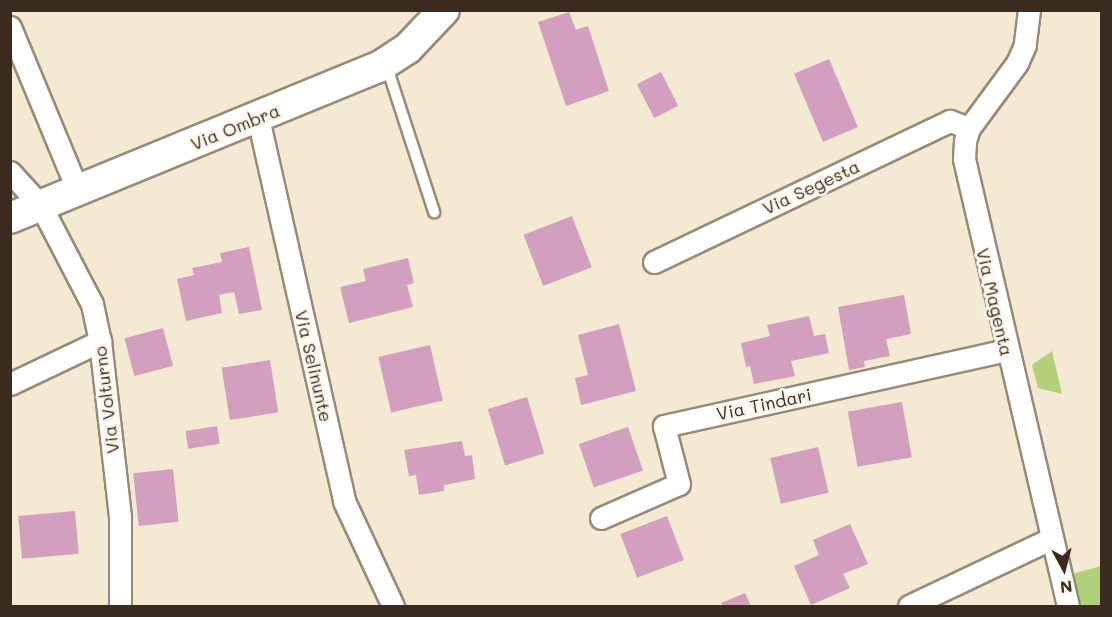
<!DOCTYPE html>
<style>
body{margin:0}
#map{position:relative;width:1112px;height:617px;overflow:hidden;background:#f4e9d2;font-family:Mali,sans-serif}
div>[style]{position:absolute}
.green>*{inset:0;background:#b0d179}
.building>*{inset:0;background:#d39fbe;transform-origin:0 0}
.roads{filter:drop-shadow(2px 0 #988a78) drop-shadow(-2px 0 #988a78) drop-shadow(0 2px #988a78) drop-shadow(0 -2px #988a78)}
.service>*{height:10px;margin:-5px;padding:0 5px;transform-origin:5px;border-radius:5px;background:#fff}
.minor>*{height:21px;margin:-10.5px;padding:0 10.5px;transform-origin:10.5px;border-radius:10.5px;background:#fff}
.secondary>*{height:30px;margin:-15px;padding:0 15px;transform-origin:15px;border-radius:15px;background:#fff}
span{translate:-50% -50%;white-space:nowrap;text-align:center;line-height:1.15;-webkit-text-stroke:6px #fbf7ec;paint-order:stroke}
.street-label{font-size:18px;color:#3b2a1e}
.frame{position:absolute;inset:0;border:12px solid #3b2a1e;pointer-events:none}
.north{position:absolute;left:1034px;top:539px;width:60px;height:60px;-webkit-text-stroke:4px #fbf7ec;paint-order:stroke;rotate:173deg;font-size:16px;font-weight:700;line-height:24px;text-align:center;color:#3b2a1e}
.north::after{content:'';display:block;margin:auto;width:21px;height:27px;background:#3b2a1e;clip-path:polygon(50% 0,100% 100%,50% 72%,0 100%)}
</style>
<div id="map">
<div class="green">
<i style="clip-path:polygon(1052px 351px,1062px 394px,1038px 388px,1032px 365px)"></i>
<i style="clip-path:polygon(1101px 566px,1101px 606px,1078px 606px,1072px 574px)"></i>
</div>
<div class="building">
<i style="clip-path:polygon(569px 12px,576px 30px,588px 26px,609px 91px,566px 106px,538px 22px)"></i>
<i style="left:829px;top:59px;width:74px;height:38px;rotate:67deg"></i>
<i style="left:661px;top:72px;width:38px;height:27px;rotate:63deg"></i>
<i style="left:572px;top:216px;width:55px;height:52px;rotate:69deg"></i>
<i style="clip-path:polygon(249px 247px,262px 310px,239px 314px,234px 292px,219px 295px,222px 313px,186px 321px,177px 279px,194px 275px,192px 268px,222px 262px,220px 253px)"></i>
<i style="clip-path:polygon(408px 258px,414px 283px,407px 285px,413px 307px,349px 323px,340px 287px,366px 281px,363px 269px)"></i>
<i style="clip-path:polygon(904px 295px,911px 334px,886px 339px,890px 356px,864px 361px,865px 367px,849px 370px,838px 307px)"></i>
<i style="clip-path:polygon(809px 316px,814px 336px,825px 334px,829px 353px,791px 361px,795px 376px,754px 384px,750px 366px,746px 367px,741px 343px,770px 336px,767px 325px)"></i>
<i style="clip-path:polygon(619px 324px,636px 391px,581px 405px,575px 378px,588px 375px,578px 335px)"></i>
<i style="left:163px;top:328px;width:39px;height:40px;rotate:75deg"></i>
<i style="left:430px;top:345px;width:57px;height:53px;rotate:77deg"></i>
<i style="left:270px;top:360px;width:53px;height:49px;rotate:81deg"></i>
<i style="left:527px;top:397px;width:59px;height:41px;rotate:73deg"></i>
<i style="left:902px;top:402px;width:56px;height:55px;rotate:80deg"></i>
<i style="left:217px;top:426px;width:18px;height:32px;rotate:81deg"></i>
<i style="left:628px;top:427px;width:46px;height:52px;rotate:71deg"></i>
<i style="clip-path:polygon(462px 441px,465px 456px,472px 455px,475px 479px,444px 485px,444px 491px,419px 495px,416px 475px,409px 476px,404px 450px)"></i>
<i style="left:818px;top:447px;width:47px;height:49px;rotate:77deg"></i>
<i style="left:173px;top:469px;width:53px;height:40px;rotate:84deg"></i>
<i style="left:75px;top:511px;width:43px;height:57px;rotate:85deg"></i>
<i style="left:667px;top:516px;width:47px;height:50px;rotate:69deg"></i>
<i style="clip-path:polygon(850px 524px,868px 564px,843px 574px,850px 588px,811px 605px,794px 566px,819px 555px,813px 540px)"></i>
<i style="clip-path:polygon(745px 593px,751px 606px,723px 606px,721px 603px)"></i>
</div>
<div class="roads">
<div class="service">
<i style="left:386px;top:64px;width:156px;rotate:72deg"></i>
</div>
<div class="minor">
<i style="left:1029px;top:10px;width:35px;rotate:97deg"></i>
<i style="left:1025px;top:45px;width:20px;rotate:114deg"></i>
<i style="left:1017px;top:63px;width:81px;rotate:126.4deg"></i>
<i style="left:969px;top:128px;width:14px;rotate:107deg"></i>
<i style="left:965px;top:141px;width:18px;rotate:93deg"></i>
<i style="left:964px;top:159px;width:459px;rotate:76.9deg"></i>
<i style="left:10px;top:27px;width:178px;rotate:67.5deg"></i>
<i style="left:258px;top:118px;width:393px;rotate:77.3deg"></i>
<i style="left:344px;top:501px;width:116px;rotate:65deg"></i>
<i style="left:10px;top:172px;width:46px;rotate:47.6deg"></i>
<i style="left:41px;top:206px;width:110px;rotate:62.5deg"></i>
<i style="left:92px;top:304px;width:38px;rotate:78deg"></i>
<i style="left:100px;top:341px;width:176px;rotate:83.5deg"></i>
<i style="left:120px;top:516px;width:90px;rotate:90deg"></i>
<i style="left:654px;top:262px;width:328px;rotate:-25.5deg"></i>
<i style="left:950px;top:121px;width:20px;rotate:20deg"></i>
<i style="left:10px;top:384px;width:100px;rotate:-25.5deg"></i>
<i style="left:601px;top:518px;width:85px;rotate:-23.6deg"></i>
<i style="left:679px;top:484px;width:60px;rotate:-104.5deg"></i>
<i style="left:664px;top:426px;width:351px;rotate:-12.5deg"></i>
<i style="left:909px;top:606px;width:158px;rotate:-25.4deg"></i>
</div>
<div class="secondary">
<i style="left:10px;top:218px;width:399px;rotate:-22.3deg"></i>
<i style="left:379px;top:67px;width:35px;rotate:-33deg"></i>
<i style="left:408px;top:48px;width:52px;rotate:-46.5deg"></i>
</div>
</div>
<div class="street-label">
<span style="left:235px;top:127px;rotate:-22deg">Via Ombra</span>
<span style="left:811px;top:187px;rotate:-25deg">Via Segesta</span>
<span style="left:995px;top:302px;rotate:77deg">Via Magenta</span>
<span style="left:314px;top:366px;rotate:77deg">Via Selinunte</span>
<span style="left:106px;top:400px;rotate:-97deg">Via Volturno</span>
<span style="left:764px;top:404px;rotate:-12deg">Via Tindari</span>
</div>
<div class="frame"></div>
<div class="north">N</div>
</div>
